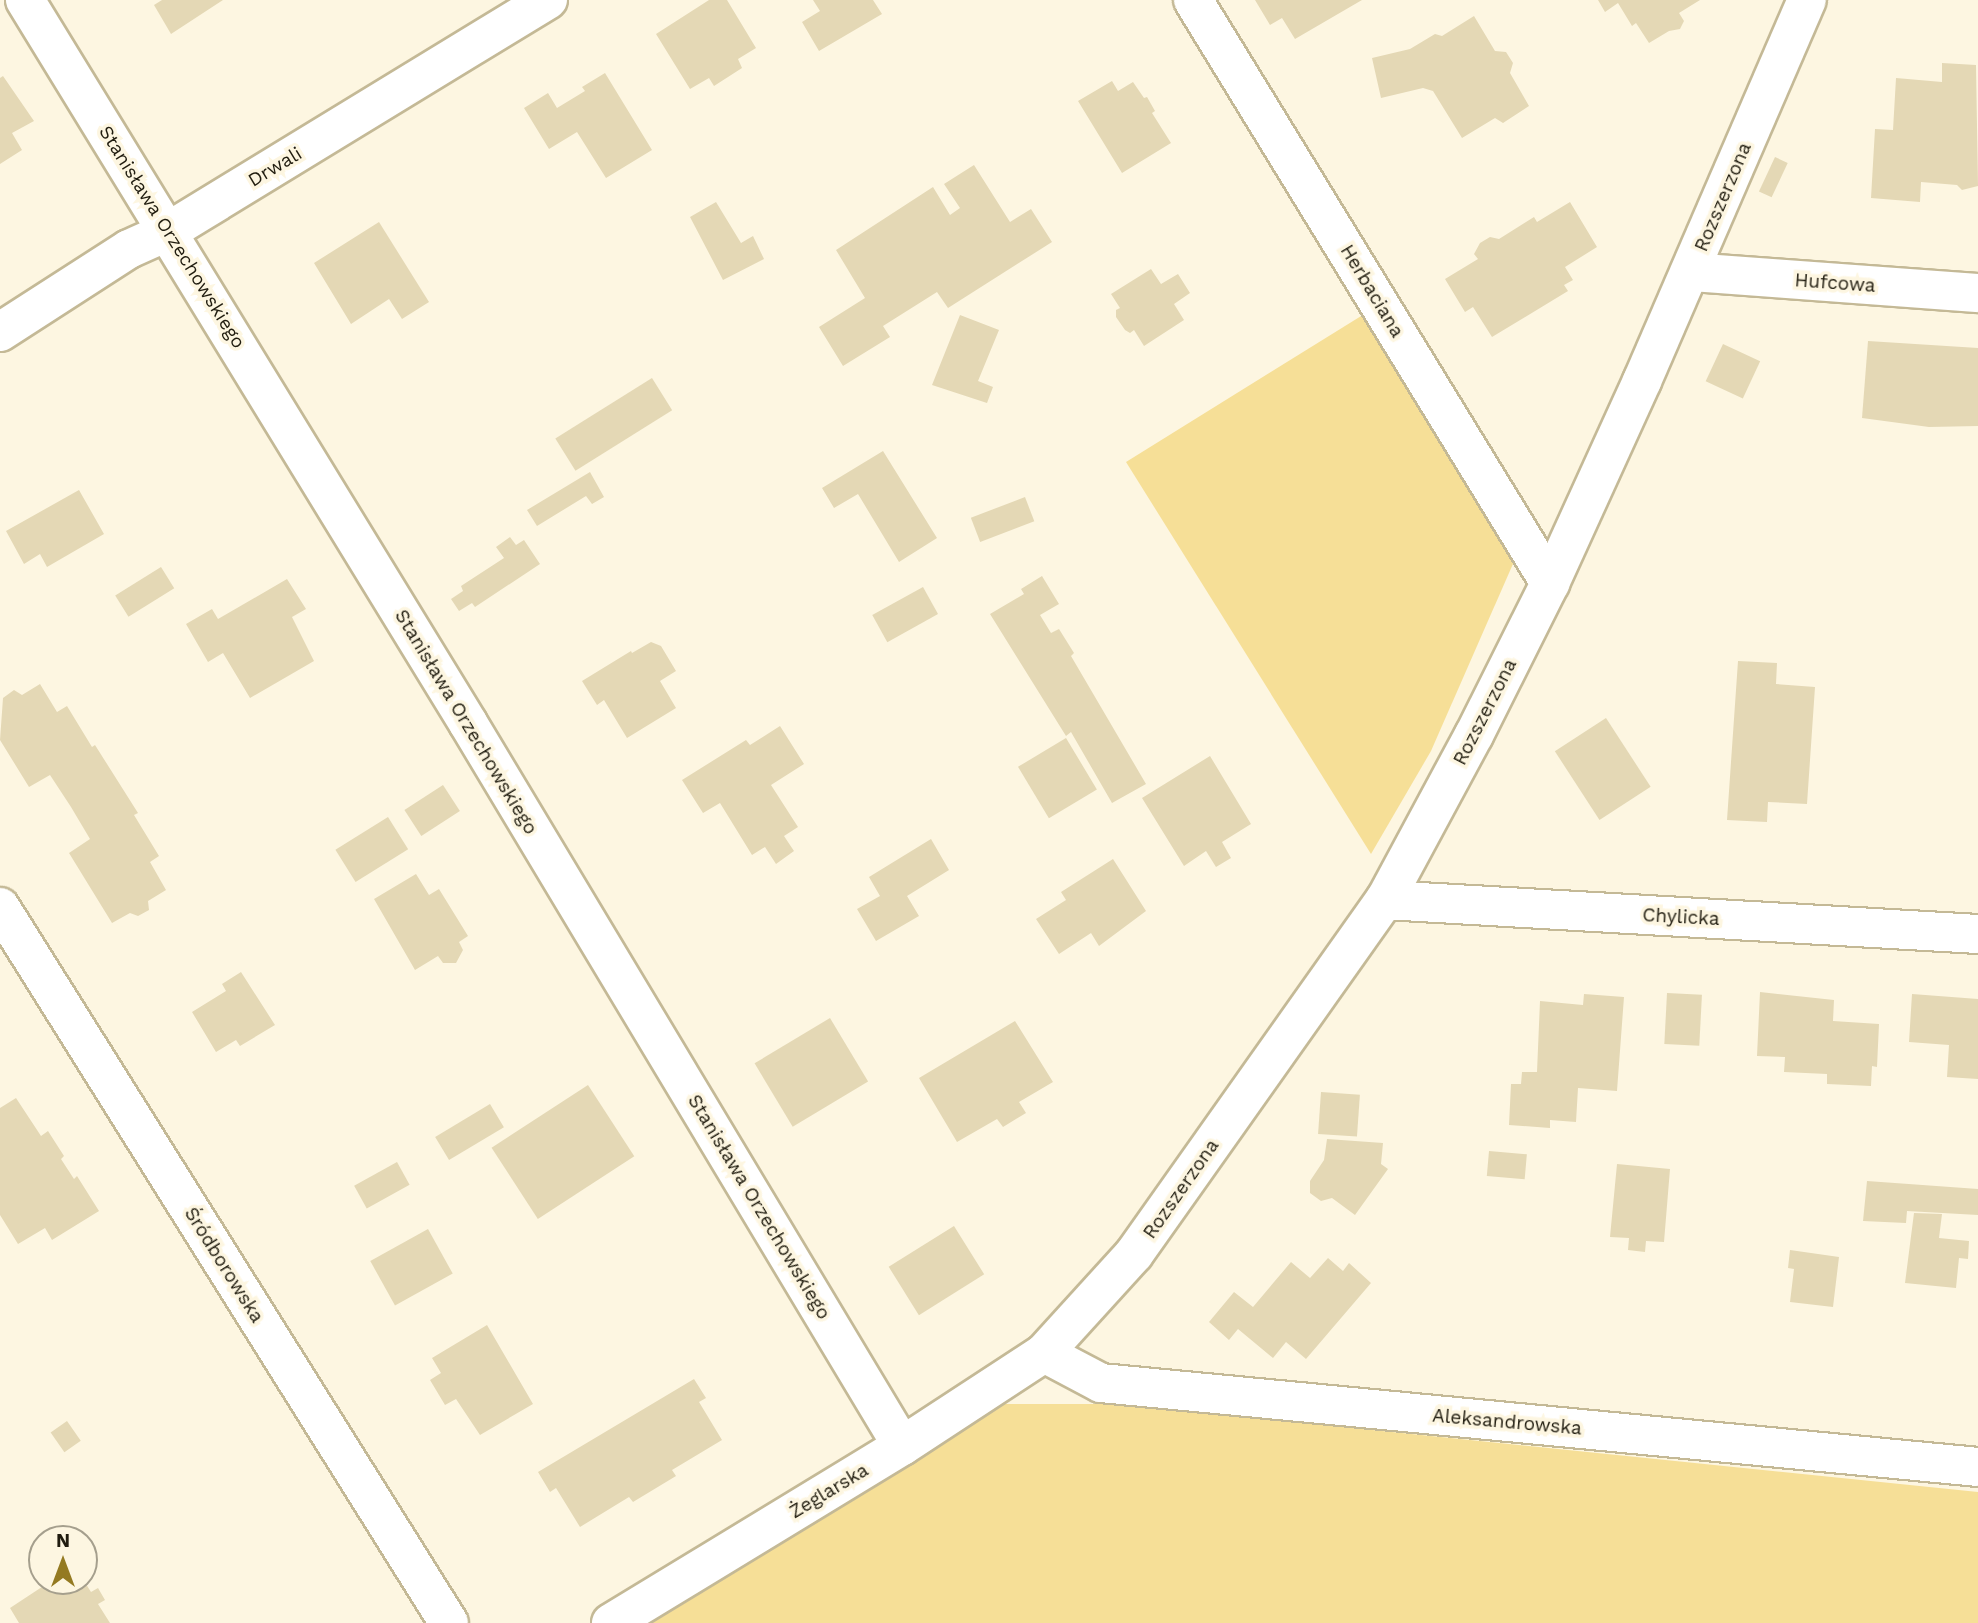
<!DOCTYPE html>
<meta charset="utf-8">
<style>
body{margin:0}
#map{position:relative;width:1978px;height:1623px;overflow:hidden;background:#fdf6e1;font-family:"Work Sans",sans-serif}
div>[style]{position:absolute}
.green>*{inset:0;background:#f6df97}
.building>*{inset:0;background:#e4d8b5;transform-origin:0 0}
.roads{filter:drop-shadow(2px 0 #c4b996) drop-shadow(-2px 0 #c4b996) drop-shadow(0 2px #c4b996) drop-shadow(0 -2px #c4b996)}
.minor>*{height:38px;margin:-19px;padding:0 19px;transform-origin:19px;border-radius:19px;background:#fff}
span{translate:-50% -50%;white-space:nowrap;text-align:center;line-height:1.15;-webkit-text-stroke:7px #fdf6e1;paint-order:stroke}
.street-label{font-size:19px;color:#201c0f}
.north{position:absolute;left:28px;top:1525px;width:70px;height:70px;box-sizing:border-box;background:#fdf6e1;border:2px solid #a59f8d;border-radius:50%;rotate:0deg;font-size:19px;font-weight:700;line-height:28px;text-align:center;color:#201c0f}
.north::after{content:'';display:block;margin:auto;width:24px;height:32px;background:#947a21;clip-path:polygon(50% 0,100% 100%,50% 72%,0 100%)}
</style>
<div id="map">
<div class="green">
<i style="clip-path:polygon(1366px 313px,1516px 557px,1431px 751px,1371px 854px,1126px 462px)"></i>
<i style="clip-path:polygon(996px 1404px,1118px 1404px,1978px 1492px,1978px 1623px,647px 1623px)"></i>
</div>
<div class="building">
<i style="clip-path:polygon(162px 0,223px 0,171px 34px,154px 5px)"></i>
<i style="clip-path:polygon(709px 0,727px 0,756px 48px,738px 59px,742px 68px,714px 86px,709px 78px,690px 89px,656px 34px)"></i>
<i style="clip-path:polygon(813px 0,873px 0,882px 14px,819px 51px,802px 22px,820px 11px)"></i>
<i style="clip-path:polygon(1255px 0,1362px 0,1295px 39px,1282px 18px,1270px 25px)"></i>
<i style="clip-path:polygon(1598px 0,1700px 0,1679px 13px,1684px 21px,1680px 29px,1669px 31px,1649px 43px,1636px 23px,1632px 26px,1618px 3px,1605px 12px)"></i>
<i style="clip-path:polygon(1474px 16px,1495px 51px,1506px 52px,1513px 63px,1510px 73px,1529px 106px,1503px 123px,1495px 118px,1462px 138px,1433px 91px,1423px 88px,1381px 98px,1372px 58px,1410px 49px,1435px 34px,1442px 36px)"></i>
<i style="clip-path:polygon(1942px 63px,1976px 65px,1978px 186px,1962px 190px,1957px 185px,1921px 182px,1920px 202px,1871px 198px,1875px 129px,1893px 130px,1896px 78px,1942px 82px)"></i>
<i style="clip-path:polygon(605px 73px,652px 150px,606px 178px,577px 132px,549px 149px,524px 108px,548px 93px,557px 108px,585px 91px,582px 87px)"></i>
<i style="clip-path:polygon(3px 76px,34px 121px,12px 133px,22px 150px,0 164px,0 78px)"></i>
<i style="clip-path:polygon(1112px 81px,1118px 91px,1133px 82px,1144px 98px,1147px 97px,1155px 111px,1152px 113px,1171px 143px,1122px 173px,1078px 101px)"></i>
<i style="left:1775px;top:157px;width:14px;height:38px;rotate:25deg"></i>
<i style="clip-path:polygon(974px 165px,1010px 222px,1031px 209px,1052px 242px,948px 308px,937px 292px,883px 326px,890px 337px,843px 366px,819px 327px,865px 298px,836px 250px,933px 187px,950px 215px,960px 208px,944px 184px)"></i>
<i style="clip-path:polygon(716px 202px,741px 243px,753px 236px,764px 259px,723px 280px,690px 217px)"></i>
<i style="clip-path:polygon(1570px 202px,1597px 247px,1565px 267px,1573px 280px,1564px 285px,1568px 291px,1492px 337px,1473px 307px,1465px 312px,1445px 279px,1478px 259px,1474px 254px,1480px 243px,1490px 237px,1499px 239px,1534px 217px,1537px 222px)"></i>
<i style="clip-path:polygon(379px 222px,429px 302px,402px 319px,389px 299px,351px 324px,314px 263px)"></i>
<i style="clip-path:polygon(1151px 269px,1161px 284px,1178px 274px,1190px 293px,1174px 304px,1184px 320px,1144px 346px,1134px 330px,1130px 333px,1125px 330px,1116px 317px,1116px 310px,1120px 308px,1111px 294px)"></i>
<i style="clip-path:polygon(960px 315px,999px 330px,978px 381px,993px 387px,987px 403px,932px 385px)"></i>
<i style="clip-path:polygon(1868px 341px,1978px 348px,1978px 426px,1929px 427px,1862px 418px)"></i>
<i style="left:1723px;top:344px;width:41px;height:41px;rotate:25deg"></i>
<i style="left:652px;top:378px;width:38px;height:114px;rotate:58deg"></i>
<i style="clip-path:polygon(883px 451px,937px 538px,899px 562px,858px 494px,834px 508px,822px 488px)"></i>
<i style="clip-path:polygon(590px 472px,604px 497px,592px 504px,586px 496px,537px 526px,527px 510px)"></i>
<i style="clip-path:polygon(79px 490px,104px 534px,47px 567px,40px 554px,24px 564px,6px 531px)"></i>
<i style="left:1025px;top:497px;width:26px;height:58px;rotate:69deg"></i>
<i style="clip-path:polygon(510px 537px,516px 545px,524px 540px,540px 564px,475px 607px,472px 603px,459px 611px,451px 599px,463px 591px,461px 586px,504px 558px,496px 547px)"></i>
<i style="left:161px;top:567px;width:25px;height:54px;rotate:58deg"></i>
<i style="clip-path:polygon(1042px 576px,1059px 604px,1040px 615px,1051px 633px,1059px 629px,1074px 653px,1071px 656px,1146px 784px,1112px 803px,1071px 732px,1066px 736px,990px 614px,1024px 594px,1021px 589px)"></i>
<i style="clip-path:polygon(287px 579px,306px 609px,292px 617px,314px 661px,250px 698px,223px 653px,208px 662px,186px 624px,212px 609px,218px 619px)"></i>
<i style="left:923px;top:587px;width:31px;height:58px;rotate:61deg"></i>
<i style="clip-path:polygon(651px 642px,661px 646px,676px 671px,660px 681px,676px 708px,627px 738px,604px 700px,597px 705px,582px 681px,631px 651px,632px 653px)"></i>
<i style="clip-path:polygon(1738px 661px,1777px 663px,1776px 684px,1815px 687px,1807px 804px,1768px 802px,1767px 822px,1727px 820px)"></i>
<i style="clip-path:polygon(40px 684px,57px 712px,67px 706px,92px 747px,95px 745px,138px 813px,134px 815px,159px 856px,150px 862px,166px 890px,148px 901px,149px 910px,138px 916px,130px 913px,112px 923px,69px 853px,90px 839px,71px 807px,50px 775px,29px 787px,0 740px,3px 698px,14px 690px,22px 695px)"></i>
<i style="left:1606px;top:718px;width:82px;height:61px;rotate:57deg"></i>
<i style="clip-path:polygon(780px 726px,804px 764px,771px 785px,798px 827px,784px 836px,794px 851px,776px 864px,765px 847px,752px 855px,720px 803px,703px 813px,682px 780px,746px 740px,750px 745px)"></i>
<i style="left:1066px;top:738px;width:60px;height:56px;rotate:59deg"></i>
<i style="clip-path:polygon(1210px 756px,1251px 824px,1222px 842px,1231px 858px,1216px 867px,1206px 851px,1184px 866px,1142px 798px)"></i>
<i style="left:443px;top:785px;width:31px;height:46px;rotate:57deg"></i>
<i style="left:388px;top:817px;width:38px;height:62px;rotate:58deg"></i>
<i style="clip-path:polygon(931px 839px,949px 870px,907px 896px,919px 916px,876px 941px,857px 909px,880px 896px,869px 877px)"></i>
<i style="clip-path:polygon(1113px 859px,1146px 911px,1099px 946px,1091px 933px,1059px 954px,1036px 919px,1066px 900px,1061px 892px)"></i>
<i style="clip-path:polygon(416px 874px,429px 895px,439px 889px,468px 936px,459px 942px,463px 950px,456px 963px,443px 963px,438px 956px,415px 970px,374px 899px)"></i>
<i style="clip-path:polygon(241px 972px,275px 1025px,240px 1046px,236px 1040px,216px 1052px,192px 1012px,226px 991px,222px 984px)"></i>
<i style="clip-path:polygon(1760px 992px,1834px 1000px,1833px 1021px,1879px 1024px,1877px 1067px,1872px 1066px,1871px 1086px,1827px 1084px,1827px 1074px,1784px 1072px,1785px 1057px,1757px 1056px)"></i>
<i style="left:1667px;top:993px;width:35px;height:51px;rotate:3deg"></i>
<i style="clip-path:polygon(1584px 994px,1624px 997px,1617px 1091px,1578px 1088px,1576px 1122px,1550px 1120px,1550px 1128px,1509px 1125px,1511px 1084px,1521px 1084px,1522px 1072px,1537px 1072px,1540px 1001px,1583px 1005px)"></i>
<i style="clip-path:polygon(1912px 994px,1978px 999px,1978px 1079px,1947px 1077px,1949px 1045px,1909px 1042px)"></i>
<i style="left:830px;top:1018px;width:74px;height:88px;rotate:59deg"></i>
<i style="clip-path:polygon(1015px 1021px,1053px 1082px,1019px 1102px,1026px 1113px,1003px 1127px,997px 1119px,957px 1142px,919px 1078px)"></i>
<i style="left:588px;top:1085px;width:85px;height:115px;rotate:57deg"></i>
<i style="left:1321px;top:1092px;width:39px;height:42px;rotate:4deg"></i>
<i style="clip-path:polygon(16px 1098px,41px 1136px,48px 1131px,64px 1156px,61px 1159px,74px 1179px,77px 1176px,99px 1211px,52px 1240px,45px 1228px,18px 1244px,0 1215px,0 1108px)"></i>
<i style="left:490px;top:1104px;width:27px;height:64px;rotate:59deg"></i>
<i style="clip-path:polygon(1327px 1139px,1383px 1143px,1381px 1164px,1388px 1169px,1355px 1215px,1332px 1198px,1321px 1201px,1310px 1193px,1310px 1181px,1324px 1160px)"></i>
<i style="left:1489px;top:1151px;width:38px;height:25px;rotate:5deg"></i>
<i style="left:397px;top:1162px;width:26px;height:49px;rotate:61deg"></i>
<i style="clip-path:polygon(1617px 1164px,1670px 1169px,1664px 1242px,1646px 1241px,1645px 1252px,1628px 1250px,1629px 1238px,1610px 1237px)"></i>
<i style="clip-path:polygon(1867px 1181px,1978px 1189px,1978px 1215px,1907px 1211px,1906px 1223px,1863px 1221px)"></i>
<i style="clip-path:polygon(1914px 1213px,1942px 1214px,1939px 1238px,1969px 1241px,1968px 1259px,1959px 1258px,1956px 1288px,1905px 1283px)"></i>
<i style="left:954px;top:1226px;width:57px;height:77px;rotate:58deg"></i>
<i style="left:428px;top:1229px;width:51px;height:66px;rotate:61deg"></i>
<i style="clip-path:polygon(1790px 1250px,1839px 1257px,1833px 1307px,1790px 1302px,1794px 1269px,1788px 1268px)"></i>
<i style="clip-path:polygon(1328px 1258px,1343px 1271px,1349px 1263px,1371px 1283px,1306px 1359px,1286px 1342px,1273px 1358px,1238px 1329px,1229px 1340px,1209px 1322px,1234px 1292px,1253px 1307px,1291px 1262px,1310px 1278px)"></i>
<i style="clip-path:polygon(487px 1325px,533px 1404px,480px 1435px,456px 1399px,445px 1405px,430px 1380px,441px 1373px,432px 1358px)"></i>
<i style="clip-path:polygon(694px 1379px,706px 1398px,699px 1402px,722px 1440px,672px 1470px,676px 1476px,633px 1502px,629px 1497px,580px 1527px,556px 1488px,550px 1492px,538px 1472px)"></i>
<i style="left:67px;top:1421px;width:24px;height:20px;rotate:55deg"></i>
<i style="clip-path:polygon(51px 1581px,84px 1581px,91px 1592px,98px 1588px,105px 1600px,98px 1604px,110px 1623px,19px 1623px,10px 1608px)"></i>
</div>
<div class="roads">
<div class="minor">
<i style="left:25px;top:0;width:848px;rotate:58.5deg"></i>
<i style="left:468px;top:723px;width:843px;rotate:59.02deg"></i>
<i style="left:1193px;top:0;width:684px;rotate:58.52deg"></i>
<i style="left:1691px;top:272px;width:288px;rotate:4.2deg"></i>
<i style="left:0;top:332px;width:153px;rotate:-32.8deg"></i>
<i style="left:129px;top:249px;width:44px;rotate:-24.2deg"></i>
<i style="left:169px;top:231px;width:444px;rotate:-31.4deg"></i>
<i style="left:1385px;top:900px;width:594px;rotate:3.28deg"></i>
<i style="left:0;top:907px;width:845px;rotate:57.91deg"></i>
<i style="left:1044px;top:1353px;width:64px;rotate:27.8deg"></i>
<i style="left:1101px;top:1383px;width:881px;rotate:5.47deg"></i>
<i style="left:611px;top:1623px;width:341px;rotate:-31.3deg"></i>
<i style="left:902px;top:1446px;width:170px;rotate:-33.2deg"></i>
<i style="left:1044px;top:1353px;width:134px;rotate:-47.7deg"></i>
<i style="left:1134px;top:1254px;width:434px;rotate:-54.7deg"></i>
<i style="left:1385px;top:900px;width:187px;rotate:-61.7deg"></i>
<i style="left:1474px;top:735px;width:170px;rotate:-63.4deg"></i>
<i style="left:1550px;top:583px;width:222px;rotate:-65.5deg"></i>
<i style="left:1642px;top:381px;width:415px;rotate:-66.6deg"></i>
</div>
</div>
<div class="street-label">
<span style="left:275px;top:167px;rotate:-31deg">Drwali</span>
<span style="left:1723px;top:197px;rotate:-67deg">Rozszerzona</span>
<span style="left:172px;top:237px;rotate:58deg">Stanisława Orzechowskiego</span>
<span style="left:1835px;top:283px;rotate:4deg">Hufcowa</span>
<span style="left:1372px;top:291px;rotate:59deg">Herbaciana</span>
<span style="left:1485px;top:712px;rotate:-63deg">Rozszerzona</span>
<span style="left:466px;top:722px;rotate:59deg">Stanisława Orzechowskiego</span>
<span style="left:1681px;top:917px;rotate:3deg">Chylicka</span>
<span style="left:1181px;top:1189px;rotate:-55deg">Rozszerzona</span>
<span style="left:759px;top:1207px;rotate:59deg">Stanisława Orzechowskiego</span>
<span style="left:224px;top:1265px;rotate:58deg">Śródborowska</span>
<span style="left:1507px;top:1422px;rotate:5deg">Aleksandrowska</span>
<span style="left:829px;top:1491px;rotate:-31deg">Żeglarska</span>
</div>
<div class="north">N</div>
</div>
